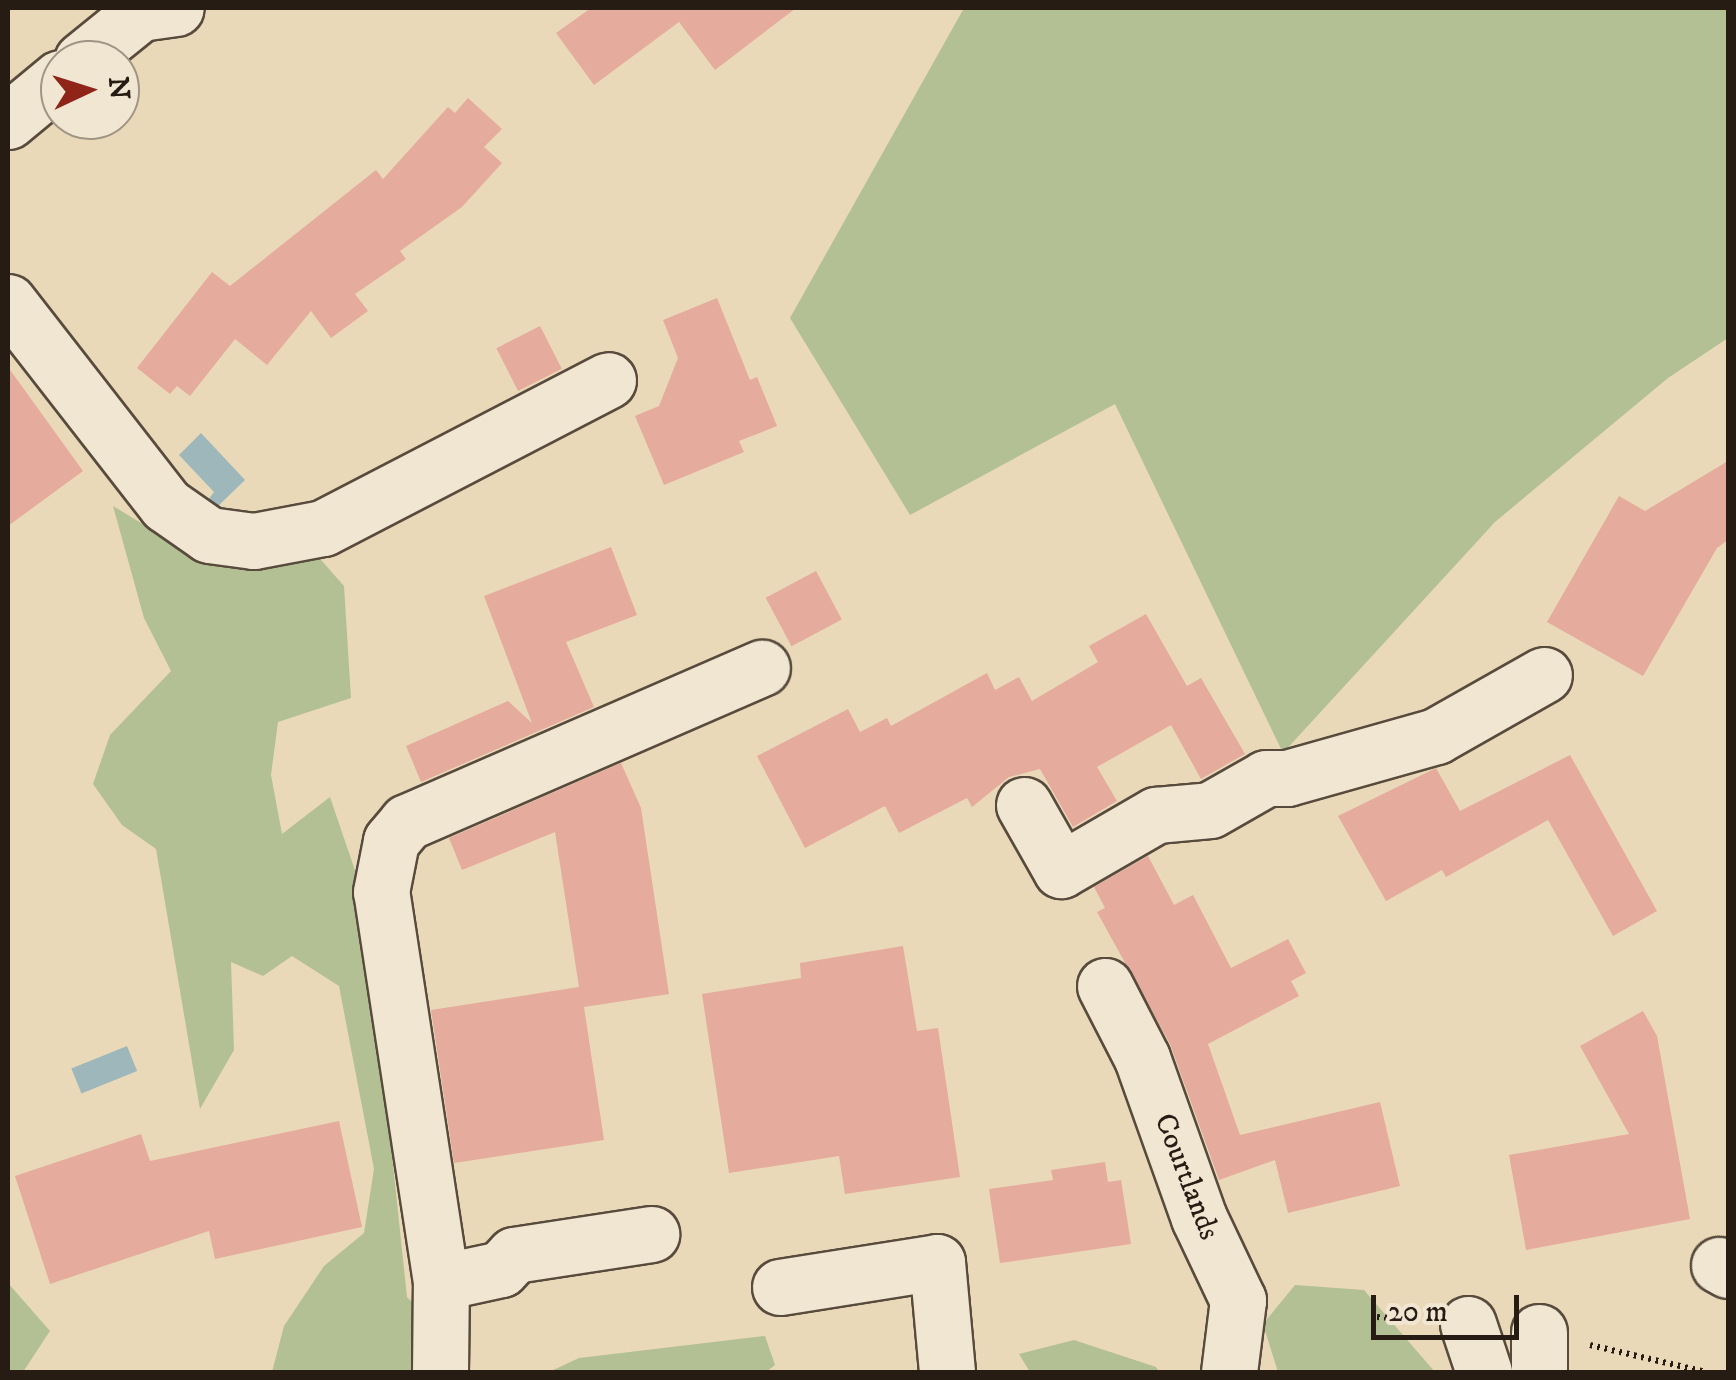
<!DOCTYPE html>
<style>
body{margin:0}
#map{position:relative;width:1736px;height:1380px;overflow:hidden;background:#ead9b8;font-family:"IM FELL DW Pica",serif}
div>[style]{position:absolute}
.green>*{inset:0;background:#b2c093}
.water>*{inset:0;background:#9db7ba;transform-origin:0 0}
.building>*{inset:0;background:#e5ab9c;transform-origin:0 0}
.path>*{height:6px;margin-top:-3px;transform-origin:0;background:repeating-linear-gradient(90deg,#271c14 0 2.5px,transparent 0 7.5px)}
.roads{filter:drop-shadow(2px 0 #584b3d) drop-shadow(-2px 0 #584b3d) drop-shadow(0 2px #584b3d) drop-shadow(0 -2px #584b3d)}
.minor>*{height:55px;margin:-27.5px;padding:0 27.5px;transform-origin:27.5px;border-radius:27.5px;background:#f1e6d1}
span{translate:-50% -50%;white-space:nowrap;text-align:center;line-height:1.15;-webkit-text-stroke:10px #f1e6d1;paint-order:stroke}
.street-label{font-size:30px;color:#271c14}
.frame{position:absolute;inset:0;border:10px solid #271c14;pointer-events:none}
.north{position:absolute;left:40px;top:40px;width:100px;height:100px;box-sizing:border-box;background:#f1e6d1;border:2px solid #a09585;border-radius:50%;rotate:86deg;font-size:28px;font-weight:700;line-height:40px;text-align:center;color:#271c14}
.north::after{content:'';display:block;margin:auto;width:35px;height:45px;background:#8f2418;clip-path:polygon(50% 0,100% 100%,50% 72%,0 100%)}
.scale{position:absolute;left:1371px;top:1295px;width:148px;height:45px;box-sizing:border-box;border:5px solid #271c14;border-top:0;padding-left:12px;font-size:30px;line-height:35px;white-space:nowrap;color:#271c14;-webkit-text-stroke:8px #f1e6d1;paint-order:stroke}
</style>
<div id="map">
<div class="green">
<i style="clip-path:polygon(964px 8px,1728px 8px,1728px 338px,1668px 378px,1495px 522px,1283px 753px,1115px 404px,910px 515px,790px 318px)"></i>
<i style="clip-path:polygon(113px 506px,204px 561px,314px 552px,344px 586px,351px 698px,278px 722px,271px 775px,282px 834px,330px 797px,365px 900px,407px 1297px,469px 1362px,469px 1372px,272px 1372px,284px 1326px,324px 1266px,364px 1233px,374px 1169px,339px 986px,292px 956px,263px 976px,231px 962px,234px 1050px,200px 1109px,156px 849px,122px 825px,93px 784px,110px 735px,171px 671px,144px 618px)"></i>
<i style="clip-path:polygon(8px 1283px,50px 1331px,23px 1372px,8px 1372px)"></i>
<i style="clip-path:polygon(1295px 1285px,1364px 1290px,1435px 1372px,1278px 1372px,1263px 1324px)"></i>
<i style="clip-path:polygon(765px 1336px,775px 1365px,766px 1372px,549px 1372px,579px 1358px)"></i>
<i style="clip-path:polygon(1074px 1340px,1156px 1367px,1159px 1372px,1030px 1372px,1019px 1354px)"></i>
</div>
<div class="water">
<i style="clip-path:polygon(201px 433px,245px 480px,216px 508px,208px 500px,214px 492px,179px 455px)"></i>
<i style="left:127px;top:1046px;width:27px;height:60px;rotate:68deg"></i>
</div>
<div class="building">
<i style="clip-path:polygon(591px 8px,796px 8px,715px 70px,679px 22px,594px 85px,556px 33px)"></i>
<i style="clip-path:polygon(468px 98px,502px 129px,484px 147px,502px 163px,462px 207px,400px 251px,406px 259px,355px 294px,368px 311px,331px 338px,311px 311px,267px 365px,235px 339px,190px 396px,177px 386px,170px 394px,137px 368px,212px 272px,230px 286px,376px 170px,383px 179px,448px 107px,455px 113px)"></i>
<i style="clip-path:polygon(717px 298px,750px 380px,757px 377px,777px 426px,739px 441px,744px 452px,664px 485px,635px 416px,659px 406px,678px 358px,663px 320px)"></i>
<i style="left:540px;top:326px;width:48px;height:49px;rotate:63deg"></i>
<i style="clip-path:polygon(8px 367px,83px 471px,8px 526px)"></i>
<i style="clip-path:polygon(1728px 461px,1728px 540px,1717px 548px,1643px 676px,1547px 622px,1619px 496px,1645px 511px)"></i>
<i style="clip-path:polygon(611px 547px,637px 615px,566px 642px,594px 707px,421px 782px,406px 746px,508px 701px,532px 723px,484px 596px)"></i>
<i style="left:816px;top:571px;width:55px;height:57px;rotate:62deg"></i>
<i style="clip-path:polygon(1146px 614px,1187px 686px,1201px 678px,1245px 754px,1201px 779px,1171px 725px,1097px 767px,1117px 801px,1073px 827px,1040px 769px,1009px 777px,972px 807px,967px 798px,899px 833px,885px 806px,805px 848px,757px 756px,848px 709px,860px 732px,887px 718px,891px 726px,987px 673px,995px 690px,1019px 677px,1032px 701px,1098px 662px,1089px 646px)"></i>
<i style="clip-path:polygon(1570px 755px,1657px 911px,1613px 936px,1548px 820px,1446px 877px,1442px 870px,1386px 901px,1338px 816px,1436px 768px,1460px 811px)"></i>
<i style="clip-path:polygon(621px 763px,641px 808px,669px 994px,584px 1007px,604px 1140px,454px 1163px,431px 1010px,579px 987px,555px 832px,462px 870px,449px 838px)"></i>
<i style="clip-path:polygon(1148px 856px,1174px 905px,1193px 895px,1231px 968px,1288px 939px,1306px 973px,1291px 981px,1299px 996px,1208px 1044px,1240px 1135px,1380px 1102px,1400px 1186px,1288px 1213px,1275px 1160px,1219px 1180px,1170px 1044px,1097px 912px,1105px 908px,1094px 887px)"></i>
<i style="clip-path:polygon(903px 946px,917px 1031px,938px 1028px,960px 1177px,845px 1194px,839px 1156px,729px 1173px,702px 994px,801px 978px,800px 963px)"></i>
<i style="clip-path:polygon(1643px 1011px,1657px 1036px,1690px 1219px,1526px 1250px,1509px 1155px,1629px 1134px,1580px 1046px)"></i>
<i style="clip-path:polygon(339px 1121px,362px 1227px,215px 1259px,209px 1231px,50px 1284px,15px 1176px,141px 1134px,150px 1161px)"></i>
<i style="clip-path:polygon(1105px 1162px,1108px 1182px,1121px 1180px,1131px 1244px,1000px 1263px,989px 1189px,1053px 1180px,1051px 1170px)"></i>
</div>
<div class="path">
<i style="left:1377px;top:1317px;width:43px;rotate:4deg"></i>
<i style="left:1590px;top:1345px;width:119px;rotate:13.1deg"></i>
</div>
<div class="roads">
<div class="minor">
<i style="left:82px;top:60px;width:75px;rotate:-39deg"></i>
<i style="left:140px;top:13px;width:36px;rotate:-8deg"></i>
<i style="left:8px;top:121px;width:67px;rotate:-39.6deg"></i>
<i style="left:8px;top:302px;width:257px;rotate:52.1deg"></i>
<i style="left:166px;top:505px;width:52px;rotate:34.9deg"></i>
<i style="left:209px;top:535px;width:45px;rotate:7.6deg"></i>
<i style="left:254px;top:541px;width:70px;rotate:-10.7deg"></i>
<i style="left:323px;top:528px;width:321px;rotate:-27.4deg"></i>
<i style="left:1024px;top:805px;width:75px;rotate:60.4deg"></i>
<i style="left:1061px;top:870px;width:110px;rotate:-30.1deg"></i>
<i style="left:1156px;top:815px;width:54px;rotate:-5.3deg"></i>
<i style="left:1210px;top:810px;width:64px;rotate:-29.7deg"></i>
<i style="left:1266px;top:778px;width:21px"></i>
<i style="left:1287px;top:778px;width:155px;rotate:-15.7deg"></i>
<i style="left:1436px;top:736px;width:124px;rotate:-29.5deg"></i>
<i style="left:1105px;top:986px;width:81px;rotate:62.8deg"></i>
<i style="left:1142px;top:1058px;width:170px;rotate:70.4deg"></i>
<i style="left:1199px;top:1218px;width:91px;rotate:64.6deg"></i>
<i style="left:1238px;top:1300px;width:73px;rotate:97.1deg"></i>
<i style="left:1719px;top:1265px;width:10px;rotate:29deg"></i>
<i style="left:441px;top:1282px;width:395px;rotate:-98.7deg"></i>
<i style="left:381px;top:892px;width:52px;rotate:-78.9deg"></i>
<i style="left:391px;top:841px;width:25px;rotate:-50deg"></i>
<i style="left:407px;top:822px;width:387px;rotate:-23.5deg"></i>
<i style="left:780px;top:1287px;width:159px;rotate:-9deg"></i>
<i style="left:937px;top:1262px;width:110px;rotate:84.8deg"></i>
<i style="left:1468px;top:1324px;width:51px;rotate:71.6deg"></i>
<i style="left:1539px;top:1332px;width:40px;rotate:90deg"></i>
<i style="left:440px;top:1372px;width:90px;rotate:-89.4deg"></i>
<i style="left:441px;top:1282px;width:61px;rotate:-12.2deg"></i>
<i style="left:501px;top:1269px;width:19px;rotate:-47deg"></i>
<i style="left:514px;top:1255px;width:139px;rotate:-8.7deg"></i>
</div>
</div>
<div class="street-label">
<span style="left:1186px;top:1177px;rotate:69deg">Courtlands</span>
</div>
<div class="frame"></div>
<div class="north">N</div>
<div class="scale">20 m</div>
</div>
